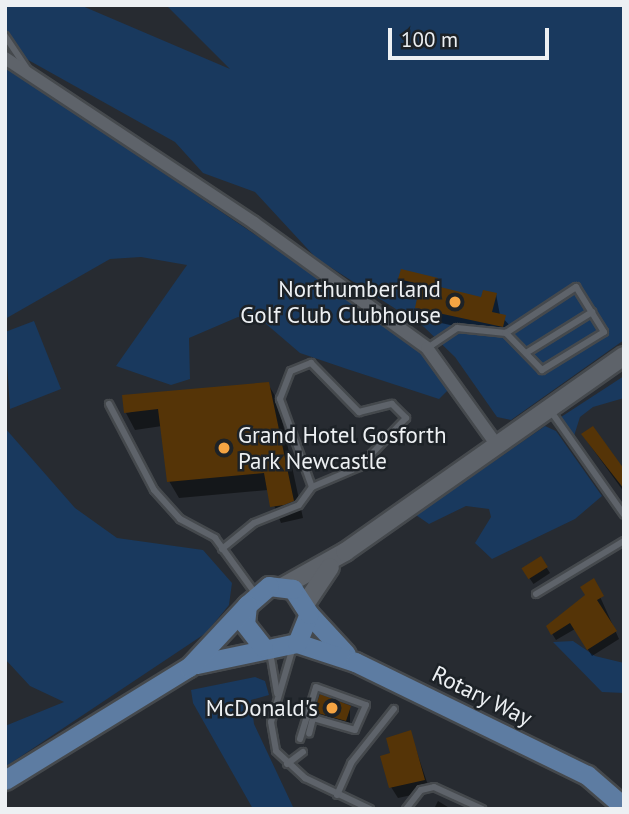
<!DOCTYPE html>
<style>
body{margin:0}
#map{position:relative;width:629px;height:814px;overflow:hidden;background:#272b31;font-family:"PT Sans",sans-serif}
div>[style]{position:absolute}
.green>*{inset:0;background:#19395e}
.shadow>*{inset:0;background:#0007;transform-origin:0 0}
.building>*{inset:0;background:#553407;transform-origin:0 0}
.roads{filter:drop-shadow(2px 0 #45494d) drop-shadow(-2px 0 #45494d) drop-shadow(0 2px #45494d) drop-shadow(0 -2px #45494d)}
.lane>*{height:6px;margin:-3px;padding:0 3px;transform-origin:3px;border-radius:3px;background:#5e636a}
.street>*{height:12px;margin:-6px;padding:0 6px;transform-origin:6px;border-radius:6px;background:#5e636a}
.secondary>*{height:18px;margin:-9px;padding:0 9px;transform-origin:9px;border-radius:9px;background:#5e636a}
.primary>*{height:19px;margin:-9.5px;padding:0 9.5px;transform-origin:9.5px;border-radius:9.5px;background:#5d7ca2}
.dots>*{width:19px;height:19px;translate:-50% -50%;box-sizing:border-box;border:4px solid #1d2227;border-radius:50%}
span{translate:-50% -50%;white-space:nowrap;text-align:center;line-height:1.15;-webkit-text-stroke:5px #1d2227;paint-order:stroke}
.poi-label{font-size:23px;color:#edf0f3}
.right{translate:-100% -50%;text-align:right}
.left{translate:0 -50%;text-align:left}
.street-label{font-size:23px;color:#edf0f3}
.frame{position:absolute;inset:0;border:7px solid #edf0f3;pointer-events:none}
.scale{position:absolute;left:388px;top:28px;width:161px;height:32px;box-sizing:border-box;border:4px solid #edf0f3;border-top:0;padding-left:9px;font-size:21px;line-height:24px;white-space:nowrap;color:#edf0f3;-webkit-text-stroke:5px #1d2227;paint-order:stroke}
</style>
<div id="map">
<div class="green">
<i style="clip-path:polygon(5px 5px,80px 5px,230px 69px,166px 5px,624px 5px,624px 340px,511px 420px,497px 417px,455px 357px,424px 327px,316px 258px,255px 192px,203px 173px,175px 142px,5px 47px)"></i>
<i style="clip-path:polygon(5px 66px,321px 279px,417px 348px,449px 389px,439px 399px,347px 369px,300px 353px,265px 323px,238px 317px,189px 338px,190px 379px,171px 385px,116px 366px,187px 265px,141px 257px,110px 259px,5px 319px)"></i>
<i style="clip-path:polygon(34px 321px,61px 389px,10px 409px,5px 332px)"></i>
<i style="clip-path:polygon(624px 376px,624px 398px,593px 407px,580px 417px,574px 436px,561px 417px)"></i>
<i style="clip-path:polygon(545px 426px,556px 431px,602px 496px,575px 519px,492px 559px,475px 543px,491px 517px,489px 509px,466px 506px,429px 524px,416px 515px)"></i>
<i style="clip-path:polygon(5px 428px,75px 508px,117px 538px,203px 550px,232px 583px,229px 605px,206px 633px,5px 767px,5px 726px,64px 702px,30px 686px,5px 659px)"></i>
<i style="clip-path:polygon(573px 641px,595px 656px,624px 663px,624px 693px,602px 692px,553px 642px)"></i>
<i style="clip-path:polygon(255px 677px,265px 681px,269px 695px,251px 700px,254px 724px,294px 809px,253px 809px,193px 703px,191px 690px)"></i>
</div>
<div class="shadow">
<i style="clip-path:polygon(400px 279px,437px 280px,443px 290px,482px 299px,496px 294px,500px 315px,512px 328px,509px 338px,423px 319px,417px 307px,420px 293px,407px 290px)"></i>
<i style="clip-path:polygon(268px 384px,278px 401px,303px 518px,281px 523px,268px 490px,179px 498px,169px 481px,162px 426px,135px 430px,126px 413px)"></i>
<i style="clip-path:polygon(587px 441px,624px 472px,624px 492px)"></i>
<i style="left:540px;top:558px;width:18px;height:20px;rotate:56deg"></i>
<i style="clip-path:polygon(593px 581px,619px 639px,592px 656px,575px 629px,556px 640px,548px 627px,587px 596px)"></i>
<i style="clip-path:polygon(350px 707px,350px 729px,321px 721px,316px 712px)"></i>
<i style="clip-path:polygon(410px 732px,430px 791px,398px 798px,391px 787px)"></i>
<i style="clip-path:polygon(438px 801px,451px 809px,434px 809px)"></i>
</div>
<div class="building">
<i style="clip-path:polygon(401px 269px,438px 278px,436px 286px,481px 297px,483px 290px,497px 293px,492px 312px,506px 315px,503px 327px,415px 308px,420px 284px,398px 279px)"></i>
<i style="clip-path:polygon(269px 382px,294px 501px,284px 505px,270px 507px,264px 473px,167px 482px,158px 409px,124px 413px,122px 395px)"></i>
<i style="clip-path:polygon(593px 426px,624px 469px,624px 489px,581px 434px)"></i>
<i style="left:541px;top:556px;width:13px;height:23px;rotate:58deg"></i>
<i style="clip-path:polygon(594px 578px,604px 596px,597px 600px,617px 631px,587px 650px,570px 623px,551px 635px,546px 626px,585px 595px,580px 587px)"></i>
<i style="clip-path:polygon(320px 694px,351px 706px,346px 721px,314px 712px)"></i>
<i style="clip-path:polygon(411px 730px,425px 780px,389px 788px,380px 756px,390px 753px,386px 738px)"></i>
</div>
<div class="roads">
<div class="lane">
<i style="left:5px;top:36px;width:40px;rotate:56deg"></i>
<i style="left:429px;top:347px;width:34px;rotate:-34deg"></i>
<i style="left:457px;top:328px;width:49px;rotate:5.8deg"></i>
<i style="left:506px;top:333px;width:84px;rotate:-33.3deg"></i>
<i style="left:576px;top:287px;width:53px;rotate:58.1deg"></i>
<i style="left:604px;top:332px;width:73px;rotate:148.5deg"></i>
<i style="left:542px;top:370px;width:52px;rotate:-134.2deg"></i>
<i style="left:526px;top:353px;width:78px;rotate:-31.8deg"></i>
<i style="left:109px;top:404px;width:97px;rotate:62.4deg"></i>
<i style="left:154px;top:490px;width:39px;rotate:48deg"></i>
<i style="left:180px;top:519px;width:40px;rotate:28deg"></i>
<i style="left:215px;top:538px;width:68px;rotate:54deg"></i>
<i style="left:550px;top:410px;width:128px;rotate:54.8deg"></i>
<i style="left:222px;top:549px;width:41px;rotate:-39.1deg"></i>
<i style="left:254px;top:523px;width:48px;rotate:-21.8deg"></i>
<i style="left:299px;top:505px;width:22px;rotate:-54deg"></i>
<i style="left:312px;top:487px;width:94px;rotate:-110deg"></i>
<i style="left:280px;top:399px;width:30px;rotate:-69deg"></i>
<i style="left:291px;top:371px;width:22px;rotate:-22deg"></i>
<i style="left:311px;top:363px;width:69px;rotate:45.6deg"></i>
<i style="left:359px;top:412px;width:34px;rotate:-14deg"></i>
<i style="left:392px;top:404px;width:20px;rotate:45deg"></i>
<i style="left:406px;top:418px;width:68px;rotate:133.8deg"></i>
<i style="left:359px;top:467px;width:51px;rotate:156.9deg"></i>
<i style="left:536px;top:594px;width:103px;rotate:-31.1deg"></i>
<i style="left:293px;top:647px;width:78px;rotate:106.3deg"></i>
<i style="left:271px;top:722px;width:29px;rotate:80deg"></i>
<i style="left:276px;top:751px;width:40px;rotate:43deg"></i>
<i style="left:305px;top:778px;width:72px;rotate:25.5deg"></i>
<i style="left:270px;top:652px;width:42px;rotate:80.3deg"></i>
<i style="left:300px;top:739px;width:54px;rotate:-72.9deg"></i>
<i style="left:316px;top:687px;width:53px;rotate:19.8deg"></i>
<i style="left:366px;top:705px;width:27px;rotate:114deg"></i>
<i style="left:355px;top:730px;width:44px;rotate:-164.1deg"></i>
<i style="left:313px;top:718px;width:16px;rotate:104deg"></i>
<i style="left:287px;top:764px;width:20px;rotate:-37deg"></i>
<i style="left:337px;top:795px;width:35px;rotate:-66deg"></i>
<i style="left:351px;top:763px;width:69px;rotate:-51.5deg"></i>
<i style="left:406px;top:809px;width:24px;rotate:-52deg"></i>
<i style="left:421px;top:790px;width:13px;rotate:-13deg"></i>
<i style="left:434px;top:787px;width:53px;rotate:24.6deg"></i>
</div>
<div class="street">
<i style="left:5px;top:58px;width:299px;rotate:33.5deg"></i>
<i style="left:254px;top:223px;width:213px;rotate:35.8deg"></i>
<i style="left:427px;top:348px;width:118px;rotate:54.3deg"></i>
</div>
<div class="secondary">
<i style="left:284px;top:586px;width:70px;rotate:-29.1deg"></i>
<i style="left:345px;top:552px;width:341px;rotate:-35.1deg"></i>
<i style="left:306px;top:603px;width:43px;rotate:-56.3deg"></i>
</div>
<div class="primary">
<i style="left:309px;top:614px;width:54px;rotate:47.2deg"></i>
<i style="left:297px;top:643px;width:61px;rotate:18.1deg"></i>
<i style="left:355px;top:662px;width:258px;rotate:26deg"></i>
<i style="left:587px;top:775px;width:49px;rotate:40.9deg"></i>
<i style="left:197px;top:664px;width:102px;rotate:-11.9deg"></i>
<i style="left:297px;top:643px;width:31px;rotate:-68deg"></i>
<i style="left:309px;top:614px;width:30px;rotate:-123deg"></i>
<i style="left:293px;top:589px;width:24px;rotate:-173deg"></i>
<i style="left:269px;top:586px;width:29px;rotate:139deg"></i>
<i style="left:247px;top:605px;width:19px;rotate:96deg"></i>
<i style="left:245px;top:624px;width:29px;rotate:52deg"></i>
<i style="left:5px;top:780px;width:216px;rotate:-31.6deg"></i>
<i style="left:189px;top:667px;width:85px;rotate:-46.9deg"></i>
</div>
</div>
<div class="dots">
<i style="left:455px;top:302px;background:#f4a443"></i>
<i style="left:224px;top:448px;background:#f4a443"></i>
<i style="left:332px;top:708px;background:#f4a443"></i>
</div>
<div class="poi-label">
<span class="right" style="left:441px;top:302px">Northumberland<br>Golf Club Clubhouse</span>
<span class="left" style="left:238px;top:448px">Grand Hotel Gosforth<br>Park Newcastle</span>
<span class="right" style="left:318px;top:708px">McDonald's</span>
</div>
<div class="street-label">
<span style="left:482px;top:696px;rotate:26deg">Rotary Way</span>
</div>
<div class="frame"></div>
<div class="scale">100 m</div>
</div>
